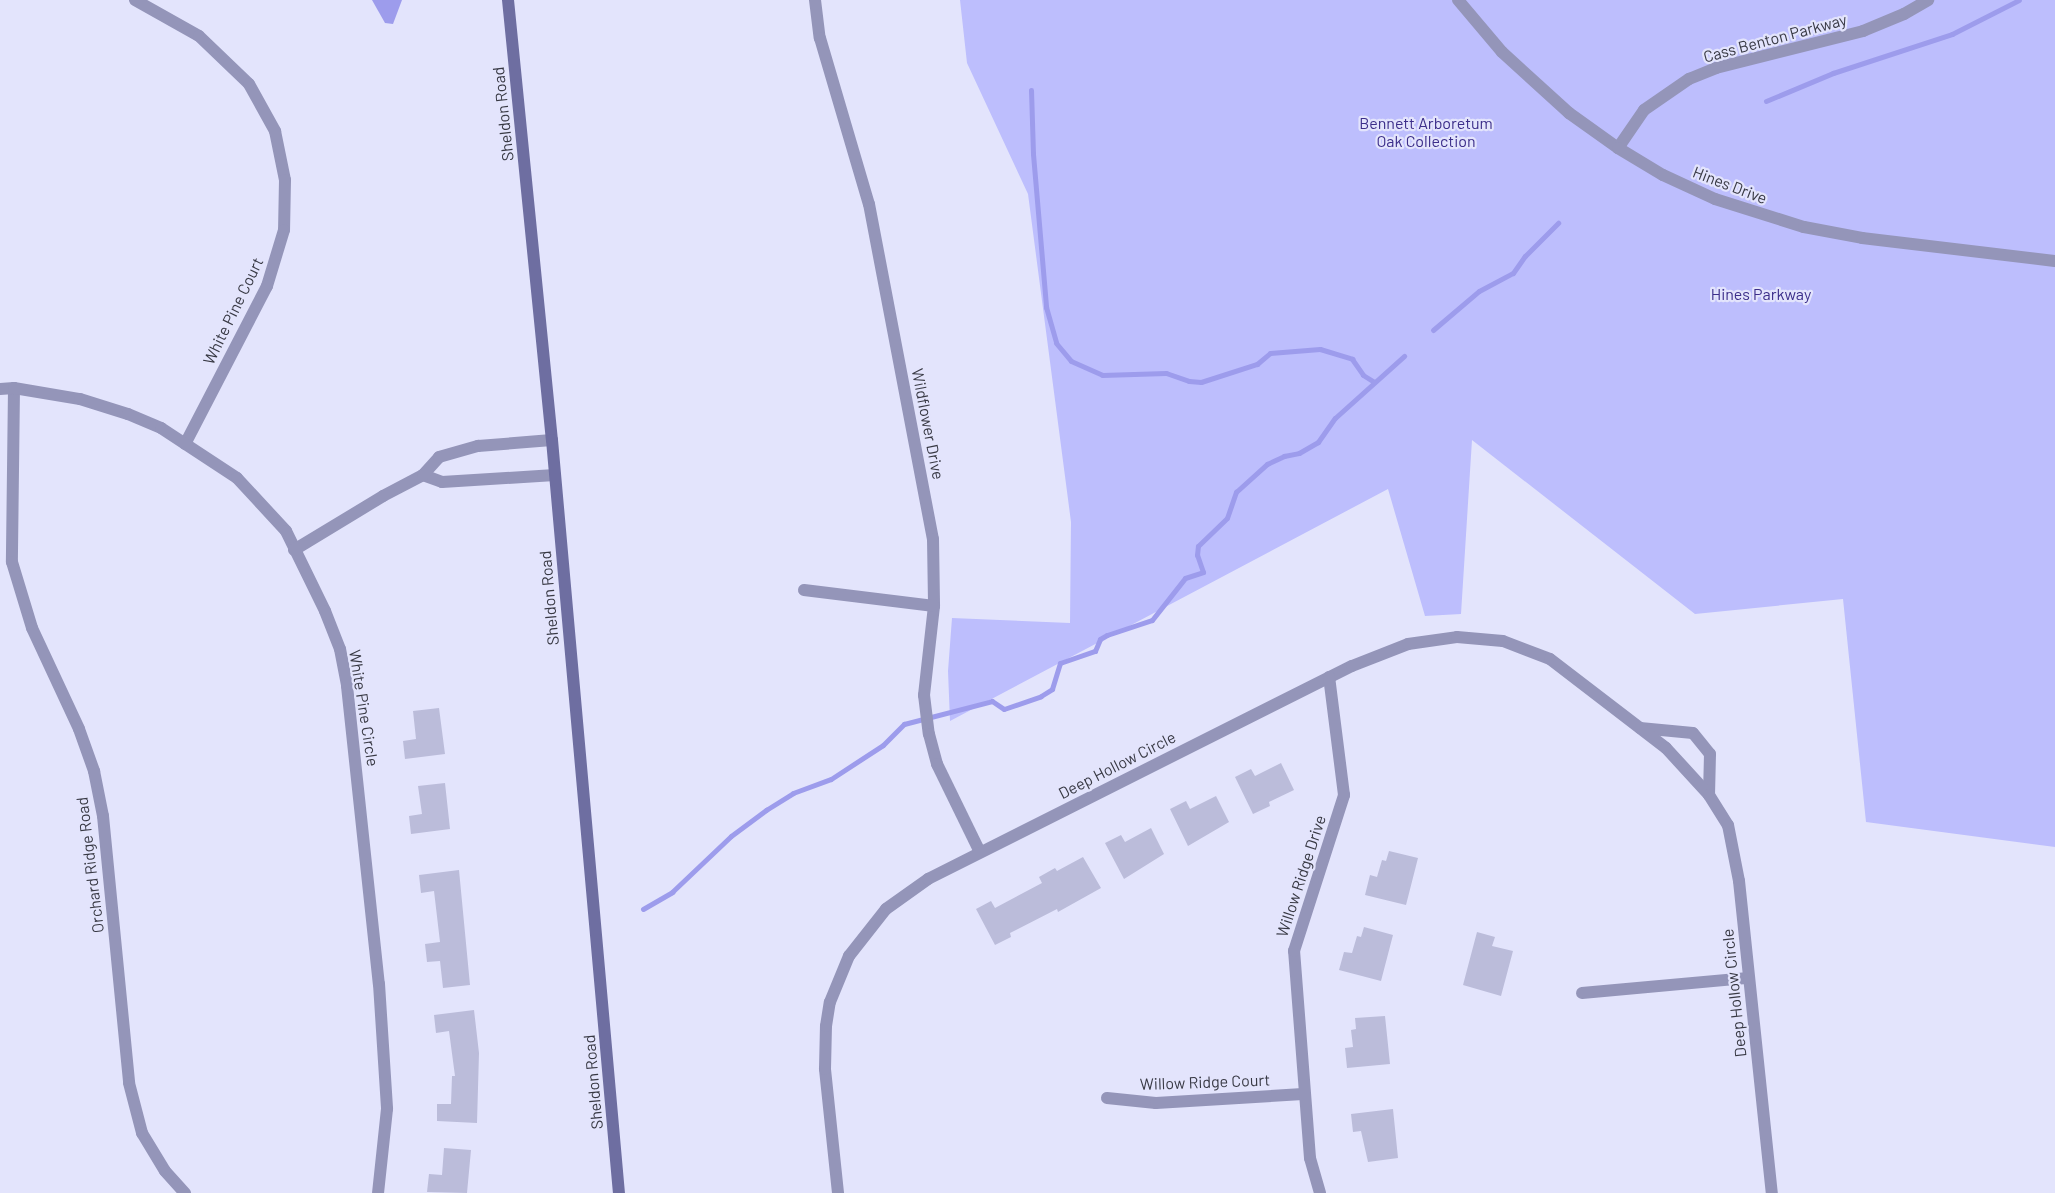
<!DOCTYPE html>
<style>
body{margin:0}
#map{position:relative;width:2055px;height:1193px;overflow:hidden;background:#e3e4fc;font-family:Barlow,sans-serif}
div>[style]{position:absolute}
.green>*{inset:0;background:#bdbefd}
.water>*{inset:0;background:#9d9cec}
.stream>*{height:5px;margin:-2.5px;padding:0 2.5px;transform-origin:2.5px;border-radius:2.5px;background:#9d9cec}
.building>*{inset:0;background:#bbbcda}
.minor>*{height:12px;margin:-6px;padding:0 6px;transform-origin:6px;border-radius:6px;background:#9495b9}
.tertiary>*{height:12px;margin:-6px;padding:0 6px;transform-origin:6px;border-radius:6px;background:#9495b9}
.secondary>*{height:12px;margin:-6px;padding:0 6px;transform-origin:6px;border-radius:6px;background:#6e6ea1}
span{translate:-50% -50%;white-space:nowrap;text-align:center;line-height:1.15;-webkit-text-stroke:4.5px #e3e4fc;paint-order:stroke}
.street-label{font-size:16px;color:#383944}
.park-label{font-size:16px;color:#3c2e8a}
</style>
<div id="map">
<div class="green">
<i style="clip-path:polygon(960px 0,2055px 0,2055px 847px,1866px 822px,1843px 599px,1695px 614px,1472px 440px,1461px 614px,1425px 616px,1388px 489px,950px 721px,948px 671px,952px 618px,1070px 623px,1071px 522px,1028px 194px,967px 63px)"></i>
</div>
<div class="water">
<i style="clip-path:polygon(372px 0,402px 0,393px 24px,385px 23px)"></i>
</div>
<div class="stream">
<i style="left:1031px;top:90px;width:64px;rotate:88.2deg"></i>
<i style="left:1033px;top:154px;width:154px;rotate:85.1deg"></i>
<i style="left:1046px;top:307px;width:37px;rotate:74deg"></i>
<i style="left:1056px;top:343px;width:23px;rotate:50deg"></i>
<i style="left:1071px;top:361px;width:34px;rotate:24deg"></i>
<i style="left:1102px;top:375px;width:64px;rotate:-1.8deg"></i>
<i style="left:1166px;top:373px;width:24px;rotate:19deg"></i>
<i style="left:1189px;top:381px;width:12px;rotate:5deg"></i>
<i style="left:1201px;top:382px;width:59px;rotate:-17.8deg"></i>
<i style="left:1257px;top:364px;width:17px;rotate:-40deg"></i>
<i style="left:1270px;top:353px;width:50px;rotate:-4.6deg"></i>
<i style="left:1320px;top:349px;width:34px;rotate:17deg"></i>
<i style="left:1352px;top:359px;width:19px;rotate:55deg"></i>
<i style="left:1363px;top:375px;width:13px;rotate:32deg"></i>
<i style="left:1766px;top:101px;width:73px;rotate:-22.7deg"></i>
<i style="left:1833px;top:73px;width:125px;rotate:-18.1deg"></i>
<i style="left:1952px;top:34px;width:75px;rotate:-26.9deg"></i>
<i style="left:1433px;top:330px;width:60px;rotate:-40.3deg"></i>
<i style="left:1479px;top:291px;width:38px;rotate:-28deg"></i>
<i style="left:1513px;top:273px;width:21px;rotate:-55deg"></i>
<i style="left:1525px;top:256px;width:47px;rotate:-45deg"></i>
<i style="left:643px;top:909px;width:34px;rotate:-30deg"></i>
<i style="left:672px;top:892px;width:81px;rotate:-43.5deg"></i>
<i style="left:731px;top:836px;width:44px;rotate:-36.6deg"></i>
<i style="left:766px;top:810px;width:32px;rotate:-32deg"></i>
<i style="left:793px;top:793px;width:40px;rotate:-20.2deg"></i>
<i style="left:831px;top:779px;width:62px;rotate:-33.2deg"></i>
<i style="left:883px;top:745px;width:30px;rotate:-45deg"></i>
<i style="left:904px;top:724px;width:91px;rotate:-14.6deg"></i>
<i style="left:992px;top:701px;width:14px;rotate:34deg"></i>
<i style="left:1004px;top:709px;width:39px;rotate:-19deg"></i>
<i style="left:1041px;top:696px;width:13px;rotate:-32deg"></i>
<i style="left:1052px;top:689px;width:27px;rotate:-73deg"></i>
<i style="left:1060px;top:663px;width:37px;rotate:-19deg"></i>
<i style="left:1095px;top:651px;width:13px;rotate:-67deg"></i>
<i style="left:1100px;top:639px;width:8px;rotate:-30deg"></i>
<i style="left:1107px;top:635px;width:47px;rotate:-18.4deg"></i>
<i style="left:1152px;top:620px;width:53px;rotate:-51.8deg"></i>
<i style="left:1185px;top:578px;width:19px;rotate:-18deg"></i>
<i style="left:1203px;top:572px;width:18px;rotate:-109deg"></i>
<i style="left:1197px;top:555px;width:9px;rotate:-84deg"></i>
<i style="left:1198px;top:546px;width:40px;rotate:-44deg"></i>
<i style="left:1227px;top:518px;width:28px;rotate:-71deg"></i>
<i style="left:1236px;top:492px;width:42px;rotate:-42.1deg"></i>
<i style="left:1267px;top:464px;width:19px;rotate:-25deg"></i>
<i style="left:1284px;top:456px;width:15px;rotate:-11deg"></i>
<i style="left:1299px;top:453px;width:22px;rotate:-30deg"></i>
<i style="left:1318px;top:442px;width:29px;rotate:-55deg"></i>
<i style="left:1335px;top:418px;width:93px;rotate:-41.9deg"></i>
</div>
<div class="building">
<i style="clip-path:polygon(439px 708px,445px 754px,405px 759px,403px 741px,416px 739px,413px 711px)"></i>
<i style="clip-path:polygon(1281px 763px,1294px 790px,1269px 802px,1270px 806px,1253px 814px,1235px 777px,1251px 769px,1255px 776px)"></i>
<i style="clip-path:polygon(445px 783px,450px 829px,411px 834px,409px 816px,422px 814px,418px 786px)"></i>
<i style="clip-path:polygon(1216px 796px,1229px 822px,1188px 846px,1170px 809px,1186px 801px,1190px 809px)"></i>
<i style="clip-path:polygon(1151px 828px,1164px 854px,1124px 879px,1105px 843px,1121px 835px,1125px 842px)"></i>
<i style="clip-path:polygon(1389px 851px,1418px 858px,1406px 905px,1365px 895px,1370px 875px,1377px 877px,1382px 860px,1386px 861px)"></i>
<i style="clip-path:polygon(1083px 857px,1101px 888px,1058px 912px,1057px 909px,1010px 933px,1011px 937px,995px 945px,976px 909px,991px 901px,995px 908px,1042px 883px,1039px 877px,1055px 868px,1057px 871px)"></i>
<i style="clip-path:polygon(459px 870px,470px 985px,443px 988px,440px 961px,427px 962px,425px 944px,440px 942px,434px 891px,421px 893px,419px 875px)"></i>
<i style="clip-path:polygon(1364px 927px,1393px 935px,1381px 981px,1339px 970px,1344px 952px,1352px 953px,1357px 936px,1361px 937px)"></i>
<i style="clip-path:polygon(1477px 932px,1495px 937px,1492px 946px,1513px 951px,1501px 996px,1463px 985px)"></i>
<i style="clip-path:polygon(474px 1010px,479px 1053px,477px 1123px,437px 1121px,437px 1104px,451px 1104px,452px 1076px,455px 1076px,449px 1031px,436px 1033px,434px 1015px)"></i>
<i style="clip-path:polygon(1385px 1016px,1390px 1064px,1347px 1068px,1345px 1048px,1353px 1047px,1351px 1030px,1356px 1029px,1355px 1018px)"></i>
<i style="clip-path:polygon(1393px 1109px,1398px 1158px,1368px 1162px,1361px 1131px,1353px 1132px,1351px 1114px)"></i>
<i style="clip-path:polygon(444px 1148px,471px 1150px,467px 1193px,427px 1192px,429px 1174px,442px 1175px)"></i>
</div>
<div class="minor">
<i style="left:135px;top:0;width:73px;rotate:29.4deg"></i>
<i style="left:199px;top:36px;width:69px;rotate:43.8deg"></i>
<i style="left:249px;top:84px;width:54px;rotate:61deg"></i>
<i style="left:275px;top:131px;width:50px;rotate:78.5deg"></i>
<i style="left:285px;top:180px;width:50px;rotate:91.1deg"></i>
<i style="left:284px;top:230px;width:59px;rotate:106.9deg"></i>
<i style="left:267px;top:286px;width:178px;rotate:117.4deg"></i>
<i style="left:815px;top:0;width:38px;rotate:83deg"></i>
<i style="left:820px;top:38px;width:173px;rotate:73.6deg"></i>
<i style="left:869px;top:204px;width:341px;rotate:79.2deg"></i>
<i style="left:933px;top:539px;width:67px;rotate:89.1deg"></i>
<i style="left:934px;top:606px;width:90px;rotate:96.4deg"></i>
<i style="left:924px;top:695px;width:39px;rotate:83deg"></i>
<i style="left:929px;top:734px;width:31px;rotate:75deg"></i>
<i style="left:937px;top:764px;width:98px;rotate:64deg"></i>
<i style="left:1618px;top:148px;width:46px;rotate:-55.6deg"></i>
<i style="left:1644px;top:110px;width:55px;rotate:-34.6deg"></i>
<i style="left:1689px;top:79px;width:29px;rotate:-22deg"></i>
<i style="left:1716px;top:68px;width:152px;rotate:-14.1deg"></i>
<i style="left:1863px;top:31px;width:44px;rotate:-22.5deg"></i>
<i style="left:1904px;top:14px;width:28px;rotate:-30deg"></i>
<i style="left:14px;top:388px;width:174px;rotate:90.7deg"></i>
<i style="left:12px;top:562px;width:69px;rotate:73.1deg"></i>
<i style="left:32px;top:628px;width:111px;rotate:65deg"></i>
<i style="left:79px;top:729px;width:45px;rotate:70.3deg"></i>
<i style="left:94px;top:771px;width:46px;rotate:78.7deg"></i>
<i style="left:103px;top:816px;width:268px;rotate:84.4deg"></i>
<i style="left:129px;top:1083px;width:52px;rotate:75.4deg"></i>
<i style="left:142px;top:1133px;width:44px;rotate:58.8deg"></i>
<i style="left:165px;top:1171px;width:30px;rotate:48deg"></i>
<i style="left:0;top:389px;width:14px;rotate:-4deg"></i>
<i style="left:14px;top:388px;width:67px;rotate:9.5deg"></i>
<i style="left:80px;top:399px;width:50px;rotate:17.4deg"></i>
<i style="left:128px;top:414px;width:36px;rotate:23deg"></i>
<i style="left:161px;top:428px;width:91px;rotate:33.3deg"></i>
<i style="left:237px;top:478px;width:72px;rotate:47.2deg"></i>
<i style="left:286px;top:531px;width:89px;rotate:64deg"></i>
<i style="left:325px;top:611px;width:41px;rotate:68.5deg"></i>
<i style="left:340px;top:649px;width:38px;rotate:79deg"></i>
<i style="left:347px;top:686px;width:300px;rotate:83.9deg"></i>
<i style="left:379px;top:984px;width:125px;rotate:86.3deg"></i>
<i style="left:387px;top:1109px;width:84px;rotate:96.1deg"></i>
<i style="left:423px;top:475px;width:20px;rotate:20deg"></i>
<i style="left:442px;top:482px;width:113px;rotate:-3.5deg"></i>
<i style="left:294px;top:550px;width:104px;rotate:-31.2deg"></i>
<i style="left:383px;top:496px;width:45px;rotate:-27.7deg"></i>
<i style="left:423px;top:475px;width:24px;rotate:-48deg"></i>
<i style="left:439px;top:457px;width:41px;rotate:-15.8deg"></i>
<i style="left:478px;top:446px;width:74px;rotate:-4.6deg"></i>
<i style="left:804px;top:590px;width:131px;rotate:7deg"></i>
<i style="left:1640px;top:728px;width:53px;rotate:5.4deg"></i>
<i style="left:1693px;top:733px;width:27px;rotate:51deg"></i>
<i style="left:1710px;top:754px;width:41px;rotate:91.4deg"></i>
<i style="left:1582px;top:993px;width:167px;rotate:-5.2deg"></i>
<i style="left:1107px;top:1098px;width:49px;rotate:5.8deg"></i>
<i style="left:1156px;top:1103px;width:147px;rotate:-3.5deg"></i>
<i style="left:838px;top:1193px;width:125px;rotate:-96deg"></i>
<i style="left:825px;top:1069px;width:43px;rotate:-88.7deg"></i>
<i style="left:826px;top:1026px;width:24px;rotate:-81deg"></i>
<i style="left:830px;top:1002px;width:50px;rotate:-67.6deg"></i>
<i style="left:849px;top:956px;width:60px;rotate:-51.8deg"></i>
<i style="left:886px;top:909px;width:52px;rotate:-35.5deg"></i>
<i style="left:928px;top:879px;width:474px;rotate:-26.7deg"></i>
<i style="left:1352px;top:666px;width:60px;rotate:-21.4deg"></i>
<i style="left:1408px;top:644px;width:49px;rotate:-8.1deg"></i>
<i style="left:1457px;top:637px;width:46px;rotate:5deg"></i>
<i style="left:1503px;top:641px;width:50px;rotate:21deg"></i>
<i style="left:1550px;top:659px;width:146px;rotate:37.5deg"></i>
<i style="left:1666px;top:748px;width:64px;rotate:47.5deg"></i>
<i style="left:1709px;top:795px;width:36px;rotate:58deg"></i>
<i style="left:1728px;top:825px;width:57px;rotate:78.9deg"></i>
<i style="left:1739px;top:881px;width:314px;rotate:84deg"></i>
<i style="left:1320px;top:1193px;width:36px;rotate:-106deg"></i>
<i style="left:1310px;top:1158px;width:208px;rotate:-94.4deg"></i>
<i style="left:1294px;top:951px;width:164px;rotate:-72.2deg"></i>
<i style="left:1344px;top:795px;width:119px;rotate:-97.2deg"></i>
</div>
<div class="tertiary">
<i style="left:1458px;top:0;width:68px;rotate:49.8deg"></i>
<i style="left:1502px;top:52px;width:91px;rotate:42.3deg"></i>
<i style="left:1569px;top:113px;width:60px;rotate:35.5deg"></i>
<i style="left:1618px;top:148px;width:52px;rotate:31deg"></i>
<i style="left:1663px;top:175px;width:57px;rotate:24.8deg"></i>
<i style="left:1715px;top:199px;width:93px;rotate:17.5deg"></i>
<i style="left:1804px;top:227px;width:59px;rotate:10.7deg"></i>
<i style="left:1862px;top:238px;width:194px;rotate:6.8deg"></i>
</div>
<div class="secondary">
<i style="left:508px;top:0;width:442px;rotate:84.3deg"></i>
<i style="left:552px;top:440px;width:756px;rotate:84.92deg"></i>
</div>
<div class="street-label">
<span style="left:1775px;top:38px;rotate:-15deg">Cass Benton Parkway</span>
<span style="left:503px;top:114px;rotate:-96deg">Sheldon Road</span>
<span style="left:1730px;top:185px;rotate:21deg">Hines Drive</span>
<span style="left:233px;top:311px;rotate:-64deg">White Pine Court</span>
<span style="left:928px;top:424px;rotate:79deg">Wildflower Drive</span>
<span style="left:549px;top:598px;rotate:-95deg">Sheldon Road</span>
<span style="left:364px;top:708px;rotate:81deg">White Pine Circle</span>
<span style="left:1117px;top:765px;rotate:-27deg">Deep Hollow Circle</span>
<span style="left:90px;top:865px;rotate:-97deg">Orchard Ridge Road</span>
<span style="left:1301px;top:876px;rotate:-72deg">Willow Ridge Drive</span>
<span style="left:1734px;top:993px;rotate:-96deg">Deep Hollow Circle</span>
<span style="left:593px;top:1082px;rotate:-95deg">Sheldon Road</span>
<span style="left:1205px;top:1082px;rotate:-2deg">Willow Ridge Court</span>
</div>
<div class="park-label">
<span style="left:1426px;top:132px">Bennett Arboretum<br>Oak Collection</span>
<span style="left:1761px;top:294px">Hines Parkway</span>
</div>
</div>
